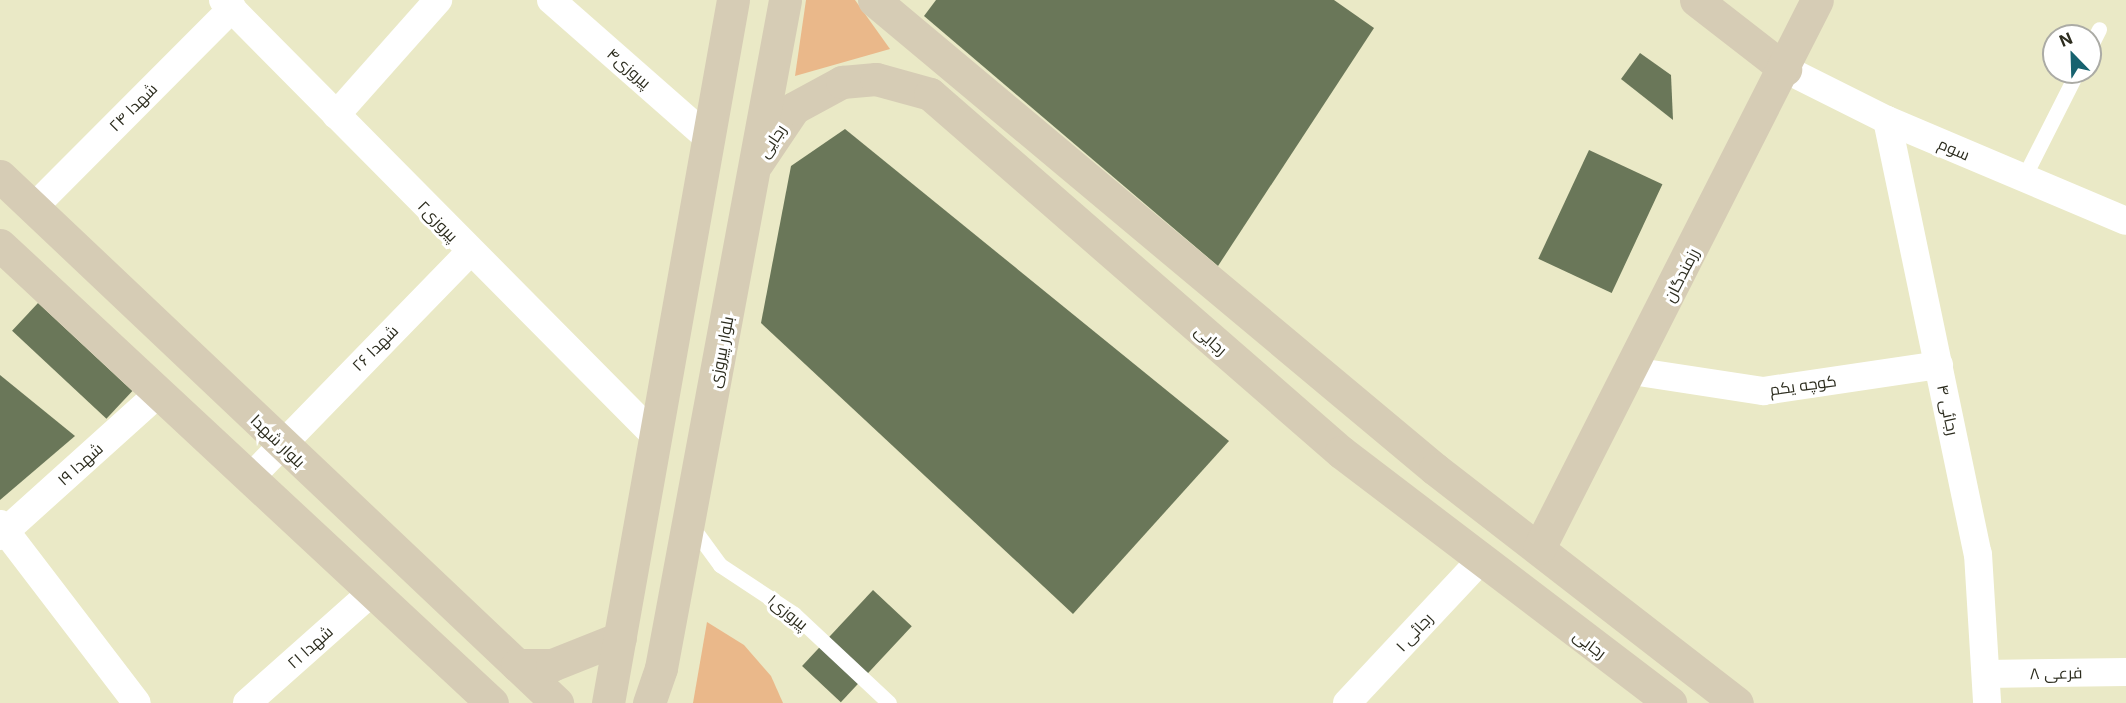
<!DOCTYPE html>
<meta charset="utf-8">
<style>
body{margin:0}
#map{position:relative;width:2126px;height:703px;overflow:hidden;background:#eae9c6;font-family:Inter,Cairo,sans-serif}
div>[style]{position:absolute}
.green>*{inset:0;background:#eab88a}
.building>*{inset:0;background:#6a7759;transform-origin:0 0}
.lane>*{height:15px;margin:-7.5px;padding:0 7.5px;transform-origin:7.5px;border-radius:7.5px;background:#fff}
.street>*{height:28px;margin:-14px;padding:0 14px;transform-origin:14px;border-radius:14px;background:#fff}
.secondary>*{height:33px;margin:-16.5px;padding:0 16.5px;transform-origin:16.5px;border-radius:16.5px;background:#d6ccb5}
span{translate:-50% -50%;white-space:nowrap;text-align:center;line-height:1.15;-webkit-text-stroke:6px #fff;paint-order:stroke}
.street-label{font-size:16px;color:#2c2c1e}
.north{position:absolute;left:2042px;top:24px;width:60px;height:60px;box-sizing:border-box;background:#fff;border:2px solid #ababa5;border-radius:50%;rotate:337deg;font-size:16px;font-weight:700;line-height:24px;text-align:center;color:#2c2c1e}
.north::after{content:'';display:block;margin:auto;width:21px;height:27px;background:#17626f;clip-path:polygon(50% 0,100% 100%,50% 72%,0 100%)}
</style>
<div id="map">
<div class="green">
<i style="clip-path:polygon(806px 0,855px 0,890px 49px,795px 76px)"></i>
<i style="clip-path:polygon(707px 622px,744px 645px,771px 676px,783px 703px,693px 703px)"></i>
</div>
<div class="building">
<i style="clip-path:polygon(936px 0,1334px 0,1374px 28px,1218px 266px,924px 16px)"></i>
<i style="clip-path:polygon(1640px 53px,1671px 75px,1673px 120px,1621px 79px)"></i>
<i style="clip-path:polygon(845px 129px,1229px 441px,1073px 614px,761px 323px,791px 166px)"></i>
<i style="left:1589px;top:150px;width:81px;height:120px;rotate:25deg"></i>
<i style="left:38px;top:303px;width:129px;height:38px;rotate:43deg"></i>
<i style="clip-path:polygon(0 375px,75px 436px,0 500px)"></i>
<i style="left:873px;top:590px;width:53px;height:104px;rotate:43deg"></i>
</div>
<div class="lane">
<i style="left:2090px;top:47px;width:20px;rotate:-63deg"></i>
<i style="left:2023px;top:179px;width:120px;rotate:-63.2deg"></i>
<i style="left:690px;top:524px;width:51px;rotate:53.8deg"></i>
<i style="left:720px;top:565px;width:89px;rotate:33.5deg"></i>
<i style="left:794px;top:614px;width:130px;rotate:43.1deg"></i>
</div>
<div class="street">
<i style="left:223px;top:0;width:617px;rotate:45.26deg"></i>
<i style="left:551px;top:0;width:206px;rotate:41.3deg"></i>
<i style="left:1785px;top:69px;width:114px;rotate:26.6deg"></i>
<i style="left:1887px;top:120px;width:259px;rotate:22.9deg"></i>
<i style="left:336px;top:115px;width:154px;rotate:-48.4deg"></i>
<i style="left:1887px;top:120px;width:443px;rotate:78.2deg"></i>
<i style="left:1978px;top:554px;width:149px;rotate:86.5deg"></i>
<i style="left:34px;top:207px;width:281px;rotate:-45.1deg"></i>
<i style="left:1632px;top:371px;width:133px;rotate:8.7deg"></i>
<i style="left:1763px;top:391px;width:178px;rotate:-8.4deg"></i>
<i style="left:252px;top:476px;width:311px;rotate:-45.8deg"></i>
<i style="left:0;top:524px;width:225px;rotate:52.6deg"></i>
<i style="left:0;top:536px;width:214px;rotate:-42deg"></i>
<i style="left:1986px;top:674px;width:140px;rotate:-0.8deg"></i>
<i style="left:247px;top:703px;width:169px;rotate:-41.6deg"></i>
<i style="left:1347px;top:703px;width:195px;rotate:-46.9deg"></i>
</div>
<div class="secondary">
<i style="left:874px;top:0;width:731px;rotate:39.9deg"></i>
<i style="left:1435px;top:469px;width:382px;rotate:37.8deg"></i>
<i style="left:1696px;top:0;width:113px;rotate:37.8deg"></i>
<i style="left:757px;top:163px;width:66px;rotate:-56.1deg"></i>
<i style="left:794px;top:108px;width:55px;rotate:-28.4deg"></i>
<i style="left:842px;top:82px;width:34px;rotate:-5deg"></i>
<i style="left:876px;top:79px;width:56px;rotate:15.5deg"></i>
<i style="left:930px;top:94px;width:545px;rotate:41.06deg"></i>
<i style="left:1341px;top:452px;width:414px;rotate:37.3deg"></i>
<i style="left:0;top:176px;width:767px;rotate:43.41deg"></i>
<i style="left:0;top:245px;width:672px;rotate:42.95deg"></i>
<i style="left:1539px;top:548px;width:614px;rotate:-63.1deg"></i>
<i style="left:517px;top:665px;width:35px"></i>
<i style="left:552px;top:665px;width:73px;rotate:-21.7deg"></i>
<i style="left:608px;top:703px;width:714px;rotate:-79.92deg"></i>
<i style="left:649px;top:703px;width:37px;rotate:-71deg"></i>
<i style="left:661px;top:668px;width:679px;rotate:-79.48deg"></i>
</div>
<div class="street-label">
<span style="left:629px;top:68px;rotate:41deg">پیروزی۴</span>
<span style="left:133px;top:107px;rotate:-45deg">شهدا ۲۴</span>
<span style="left:772px;top:141px;rotate:-56deg">رجایی</span>
<span style="left:1954px;top:149px;rotate:24deg">سوم</span>
<span style="left:438px;top:221px;rotate:46deg">پیروزی۲</span>
<span style="left:1681px;top:275px;rotate:-63deg">رزمندگان</span>
<span style="left:1211px;top:340px;rotate:41deg">رجایی</span>
<span style="left:375px;top:348px;rotate:-45deg">شهدا ۲۶</span>
<span style="left:721px;top:352px;rotate:-79deg">بلوار پیروزی</span>
<span style="left:1803px;top:385px;rotate:-8deg">کوچه یکم</span>
<span style="left:1948px;top:410px;rotate:78deg">رجائی ۴</span>
<span style="left:278px;top:441px;rotate:44deg">بلوار شهدا</span>
<span style="left:80px;top:464px;rotate:-42deg">شهدا ۱۹</span>
<span style="left:788px;top:612px;rotate:39deg">پیروزی۱</span>
<span style="left:1414px;top:632px;rotate:-47deg">رجائی ۱</span>
<span style="left:1590px;top:644px;rotate:37deg">رجایی</span>
<span style="left:310px;top:647px;rotate:-42deg">شهدا ۲۱</span>
<span style="left:2056px;top:673px;rotate:-1deg">فرعی ۸</span>
</div>
<div class="north">N</div>
</div>
